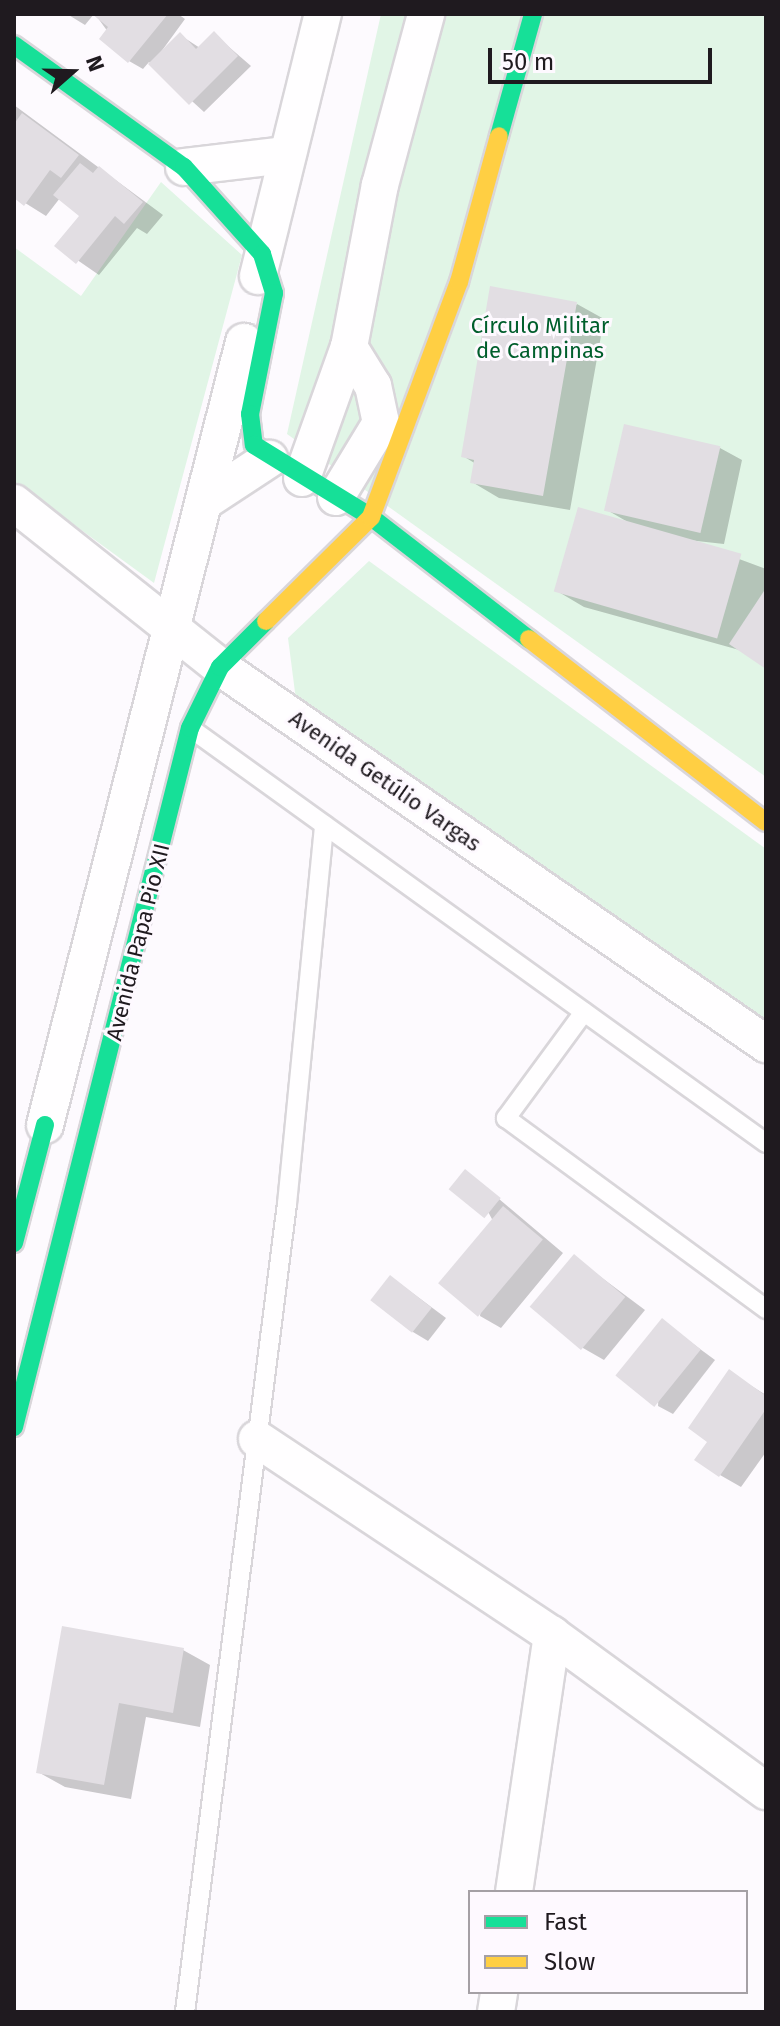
<!DOCTYPE html>
<meta charset="utf-8">
<style>
body{margin:0}
#map{position:relative;width:780px;height:2026px;overflow:hidden;background:#fdfafe;font-family:"Fira Sans",sans-serif}
div>[style]{position:absolute}
.green>*{inset:0;background:#e1f5e6}
.shadow>*{inset:0;background:#0003}
.building>*{inset:0;background:#e2dee3;transform-origin:0 0}
.roads{filter:drop-shadow(2px 0 #d9d6da) drop-shadow(-2px 0 #d9d6da) drop-shadow(0 2px #d9d6da) drop-shadow(0 -2px #d9d6da)}
.lane>*{height:18px;margin:-9px;padding:0 9px;transform-origin:9px;border-radius:9px;background:#fffeff}
.street>*{height:36px;margin:-18px;padding:0 18px;transform-origin:18px;border-radius:18px;background:#fffeff}
.fast>*{height:18px;margin:-9px;padding:0 9px;transform-origin:9px;border-radius:9px;background:#16e098}
.slow>*{height:18px;margin:-9px;padding:0 9px;transform-origin:9px;border-radius:9px;background:#ffcf43}
span{translate:-50% -50%;white-space:nowrap;text-align:center;line-height:1.15;-webkit-text-stroke:6px #fef9ff;paint-order:stroke}
.park-label{font-size:22px;color:#005e2c}
.street-label{font-size:22px;color:#1f1a1f}
.frame{position:absolute;inset:0;border:16px solid #1f1a1f;pointer-events:none}
.legend{position:absolute;left:468px;top:1890px;width:280px;height:104px;box-sizing:border-box;background:#fef9ff;border:2px solid #a5a0a5;margin:0;padding:10px 14px;list-style:none;font-size:24px;color:#1f1a1f}
.legend li{display:flex;align-items:center;gap:16px;height:40px}
.legend b{width:40px;border:2px solid #a5a0a5}
.north{position:absolute;left:32px;top:32px;width:80px;height:80px;-webkit-text-stroke:6px #fef9ff;paint-order:stroke;rotate:70deg;font-size:22px;font-weight:700;line-height:32px;text-align:center;color:#1f1a1f}
.north::after{content:'';display:block;margin:auto;width:28px;height:36px;background:#1f1a1f;clip-path:polygon(50% 0,100% 100%,50% 72%,0 100%)}
.scale{position:absolute;left:488px;top:48px;width:224px;height:36px;box-sizing:border-box;border:4px solid #1f1a1f;border-top:0;padding-left:10px;font-size:24px;line-height:28px;white-space:nowrap;color:#1f1a1f;-webkit-text-stroke:6px #fef9ff;paint-order:stroke}
</style>
<div id="map">
<div class="green">
<i style="clip-path:polygon(381px 14px,766px 14px,766px 777px,287px 434px)"></i>
<i style="clip-path:polygon(161px 182px,242px 255px,154px 583px,14px 481px,14px 247px,81px 296px)"></i>
<i style="clip-path:polygon(369px 561px,766px 849px,766px 1028px,296px 700px,288px 638px)"></i>
</div>
<div class="shadow">
<i style="clip-path:polygon(67px 14px,94px 14px,85px 25px)"></i>
<i style="clip-path:polygon(95px 14px,178px 14px,185px 19px,158px 56px,180px 35px,200px 48px,214px 34px,251px 66px,204px 112px,149px 62px,143px 69px,129px 61px)"></i>
<i style="clip-path:polygon(14px 105px,163px 215px,147px 234px,137px 228px,99px 275px,57px 246px,81px 216px,60px 198px,46px 216px,14px 196px)"></i>
<i style="clip-path:polygon(577px 304px,604px 319px,570px 510px,499px 498px,472px 482px,476px 464px,463px 456px)"></i>
<i style="clip-path:polygon(720px 448px,742px 460px,724px 544px,688px 540px,766px 569px,766px 667px,743px 651px,584px 607px,557px 591px,626px 521px,607px 510px)"></i>
<i style="clip-path:polygon(466px 1171px,563px 1253px,501px 1328px,480px 1316px,493px 1221px)"></i>
<i style="clip-path:polygon(574px 1257px,645px 1310px,604px 1360px,583px 1348px)"></i>
<i style="clip-path:polygon(391px 1277px,446px 1318px,428px 1341px,413px 1332px)"></i>
<i style="clip-path:polygon(662px 1321px,715px 1360px,673px 1414px,658px 1406px)"></i>
<i style="clip-path:polygon(729px 1372px,766px 1395px,766px 1452px,741px 1487px,720px 1475px,710px 1441px)"></i>
<i style="clip-path:polygon(64px 1628px,183px 1650px,210px 1665px,200px 1727px,146px 1717px,131px 1799px,65px 1787px,38px 1772px)"></i>
</div>
<div class="building">
<i style="clip-path:polygon(92px 14px,168px 14px,128px 63px,99px 39px,108px 27px)"></i>
<i style="clip-path:polygon(214px 31px,238px 56px,189px 105px,148px 64px,180px 32px,196px 49px)"></i>
<i style="clip-path:polygon(22px 113px,79px 155px,61px 178px,50px 170px,24px 206px,14px 198px,14px 124px)"></i>
<i style="clip-path:polygon(80px 163px,93px 173px,99px 166px,143px 202px,124px 224px,115px 216px,76px 264px,54px 246px,79px 216px,53px 195px)"></i>
<i style="clip-path:polygon(490px 286px,577px 302px,543px 496px,470px 483px,474px 460px,461px 457px)"></i>
<i style="left:624px;top:424px;width:99px;height:89px;rotate:13deg"></i>
<i style="left:578px;top:507px;width:170px;height:88px;rotate:16deg"></i>
<i style="clip-path:polygon(766px 588px,766px 669px,729px 644px)"></i>
<i style="left:465px;top:1169px;width:46px;height:26px;rotate:39deg"></i>
<i style="left:503px;top:1206px;width:52px;height:101px;rotate:40deg"></i>
<i style="left:574px;top:1254px;width:67px;height:69px;rotate:40deg"></i>
<i style="left:390px;top:1275px;width:53px;height:32px;rotate:38deg"></i>
<i style="left:662px;top:1318px;width:50px;height:74px;rotate:39deg"></i>
<i style="clip-path:polygon(729px 1369px,766px 1396px,766px 1409px,719px 1477px,694px 1460px,707px 1442px,688px 1428px)"></i>
<i style="clip-path:polygon(62px 1626px,184px 1648px,173px 1713px,119px 1703px,104px 1785px,36px 1773px)"></i>
</div>
<div class="roads">
<div class="lane">
<i style="left:190px;top:728px;width:710px;rotate:35.77deg"></i>
<i style="left:584px;top:1012px;width:132px;rotate:126.3deg"></i>
<i style="left:506px;top:1118px;width:323px;rotate:36.3deg"></i>
<i style="left:185px;top:2012px;width:814px;rotate:-82.81deg"></i>
<i style="left:287px;top:1204px;width:381px;rotate:-84.4deg"></i>
</div>
<div class="street">
<i style="left:184px;top:167px;width:102px;rotate:-6.8deg"></i>
<i style="left:258px;top:276px;width:270px;rotate:-76.1deg"></i>
<i style="left:302px;top:478px;width:139px;rotate:-70.3deg"></i>
<i style="left:349px;top:347px;width:165px;rotate:-79.2deg"></i>
<i style="left:380px;top:185px;width:177px;rotate:-74.9deg"></i>
<i style="left:336px;top:497px;width:87px;rotate:-58.7deg"></i>
<i style="left:381px;top:423px;width:38px;rotate:-102deg"></i>
<i style="left:373px;top:386px;width:46px;rotate:-121.6deg"></i>
<i style="left:205px;top:501px;width:77px;rotate:-33.3deg"></i>
<i style="left:14px;top:503px;width:263px;rotate:38.5deg"></i>
<i style="left:220px;top:667px;width:664px;rotate:34.62deg"></i>
<i style="left:45px;top:1125px;width:808px;rotate:-75.74deg"></i>
<i style="left:257px;top:1439px;width:354px;rotate:33.6deg"></i>
<i style="left:552px;top:1635px;width:265px;rotate:36.1deg"></i>
<i style="left:514px;top:1892px;width:260px;rotate:-81.6deg"></i>
<i style="left:496px;top:2012px;width:20px;rotate:-81deg"></i>
</div>
<div class="fast">
<i style="left:14px;top:45px;width:209px;rotate:35.7deg"></i>
<i style="left:184px;top:167px;width:117px;rotate:48.1deg"></i>
<i style="left:262px;top:254px;width:41px;rotate:72.9deg"></i>
<i style="left:274px;top:293px;width:123px;rotate:101.2deg"></i>
<i style="left:250px;top:414px;width:31px;rotate:83deg"></i>
<i style="left:254px;top:445px;width:137px;rotate:31.6deg"></i>
<i style="left:371px;top:517px;width:200px;rotate:37.7deg"></i>
<i style="left:499px;top:136px;width:127px;rotate:-74.4deg"></i>
<i style="left:14px;top:1243px;width:122px;rotate:-75.3deg"></i>
<i style="left:14px;top:1427px;width:721px;rotate:-75.87deg"></i>
<i style="left:190px;top:728px;width:68px;rotate:-63.8deg"></i>
<i style="left:220px;top:667px;width:65px;rotate:-45deg"></i>
</div>
<div class="slow">
<i style="left:266px;top:621px;width:148px;rotate:-44.7deg"></i>
<i style="left:371px;top:517px;width:251px;rotate:-69.5deg"></i>
<i style="left:459px;top:282px;width:151px;rotate:-74.7deg"></i>
<i style="left:529px;top:639px;width:299px;rotate:37.7deg"></i>
</div>
</div>
<div class="park-label">
<span style="left:540px;top:338px">Círculo Militar<br>de Campinas</span>
</div>
<div class="street-label">
<span style="left:385px;top:781px;rotate:35deg">Avenida Getúlio Vargas</span>
<span style="left:138px;top:942px;rotate:-76deg">Avenida Papa Pio XII</span>
</div>
<div class="frame"></div>
<ul class="legend">
<li><b style="height:10px;background:#16e098"></b>Fast</li>
<li><b style="height:10px;background:#ffcf43"></b>Slow</li>
</ul>
<div class="north">N</div>
<div class="scale">50 m</div>
</div>
